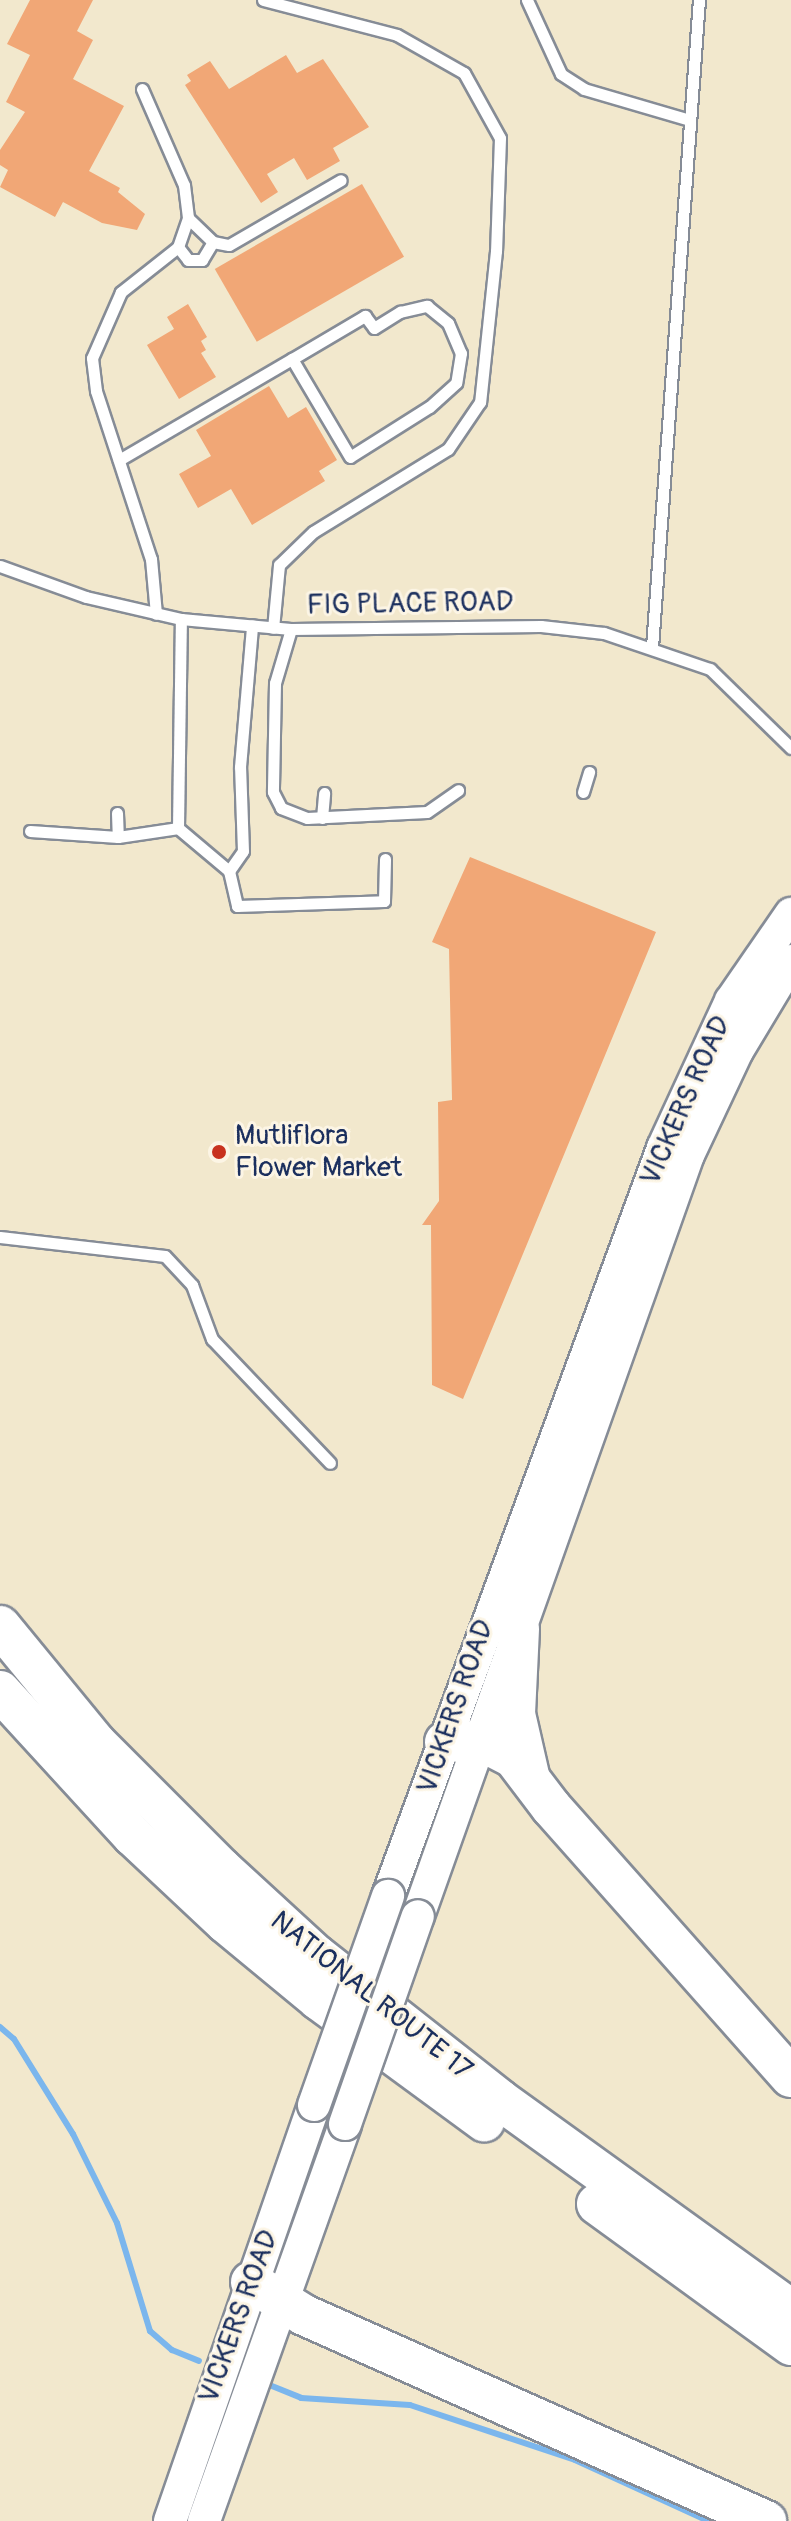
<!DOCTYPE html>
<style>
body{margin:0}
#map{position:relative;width:791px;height:2521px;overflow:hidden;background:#f2e8cd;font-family:Pangolin,sans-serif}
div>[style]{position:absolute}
.stream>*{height:6px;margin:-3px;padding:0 3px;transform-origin:3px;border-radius:3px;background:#7bb6ed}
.building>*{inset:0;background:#f1a776;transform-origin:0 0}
.roads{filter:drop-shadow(2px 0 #868c96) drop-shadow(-2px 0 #868c96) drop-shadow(0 2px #868c96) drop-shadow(0 -2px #868c96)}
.lane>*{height:11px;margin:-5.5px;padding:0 5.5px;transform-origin:5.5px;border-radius:5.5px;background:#fff}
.secondary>*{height:32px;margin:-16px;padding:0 16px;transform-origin:16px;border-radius:16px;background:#fff}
.highway>*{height:40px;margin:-20px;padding:0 20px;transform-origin:20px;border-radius:20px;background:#fff}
.bridges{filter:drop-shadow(2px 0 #868c96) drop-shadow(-2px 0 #868c96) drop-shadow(0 2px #868c96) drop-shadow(0 -2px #868c96)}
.secondary-bridge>*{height:32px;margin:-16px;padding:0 16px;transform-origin:16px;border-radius:16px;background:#fff}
.dots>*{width:22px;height:22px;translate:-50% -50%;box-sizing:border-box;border:4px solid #fcf5e5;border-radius:50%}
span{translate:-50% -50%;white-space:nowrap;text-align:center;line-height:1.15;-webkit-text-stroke:6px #fcf5e5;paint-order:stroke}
.street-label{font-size:28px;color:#1b2f5e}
.poi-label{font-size:28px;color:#1b2f5e}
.left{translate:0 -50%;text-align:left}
</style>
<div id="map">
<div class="stream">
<i style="left:0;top:2027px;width:18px;rotate:41deg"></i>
<i style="left:14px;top:2039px;width:112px;rotate:58.2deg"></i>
<i style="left:73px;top:2134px;width:99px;rotate:63.7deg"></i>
<i style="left:117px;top:2223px;width:113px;rotate:73deg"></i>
<i style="left:150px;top:2331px;width:29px;rotate:41deg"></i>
<i style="left:172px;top:2350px;width:29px;rotate:22deg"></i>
<i style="left:272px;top:2386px;width:31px;rotate:22deg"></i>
<i style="left:301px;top:2398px;width:109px;rotate:3.7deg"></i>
<i style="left:410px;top:2405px;width:174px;rotate:18.4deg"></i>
<i style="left:575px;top:2460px;width:146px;rotate:24.6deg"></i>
</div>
<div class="building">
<i style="clip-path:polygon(30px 0,93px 0,77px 31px,93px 40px,73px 79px,124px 106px,89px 171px,120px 188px,118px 192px,145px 214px,137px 230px,102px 223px,63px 202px,55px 217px,0 187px,8px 170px,0 165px,0 150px,25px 112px,6px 102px,30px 55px,7px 44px)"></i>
<i style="clip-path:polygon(286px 55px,297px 73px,323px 59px,369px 127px,333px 148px,340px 161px,307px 180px,294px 158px,267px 174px,278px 192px,261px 203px,185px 85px,191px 81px,187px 75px,210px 61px,229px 89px)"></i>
<i style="left:362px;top:184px;width:84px;height:170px;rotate:60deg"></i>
<i style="clip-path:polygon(188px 304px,207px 337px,201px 341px,206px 350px,201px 353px,216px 377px,179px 399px,147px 345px,174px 329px,167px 317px)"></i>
<i style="clip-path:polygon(269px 386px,288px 418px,306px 407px,337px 460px,319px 471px,325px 481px,252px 525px,231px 489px,198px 508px,179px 474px,211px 456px,196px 430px)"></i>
<i style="clip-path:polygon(470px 857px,656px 932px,463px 1399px,432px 1385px,431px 1225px,422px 1225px,439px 1201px,438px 1102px,452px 1100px,449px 949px,432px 942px)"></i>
</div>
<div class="roads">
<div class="lane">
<i style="left:263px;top:0;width:138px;rotate:14.6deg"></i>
<i style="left:397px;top:35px;width:77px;rotate:29.6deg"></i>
<i style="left:464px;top:73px;width:74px;rotate:61deg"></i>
<i style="left:500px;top:138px;width:113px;rotate:92deg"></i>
<i style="left:496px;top:251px;width:152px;rotate:96deg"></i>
<i style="left:480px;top:402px;width:57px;rotate:124.2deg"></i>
<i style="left:448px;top:449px;width:158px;rotate:148.4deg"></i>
<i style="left:313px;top:532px;width:47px;rotate:135.9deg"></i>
<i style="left:279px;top:565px;width:63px;rotate:95.4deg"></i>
<i style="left:527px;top:0;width:81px;rotate:65.3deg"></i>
<i style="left:561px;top:74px;width:27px;rotate:33deg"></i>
<i style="left:584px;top:89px;width:110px;rotate:16.3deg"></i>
<i style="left:142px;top:89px;width:105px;rotate:66.4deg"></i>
<i style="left:184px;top:185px;width:33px;rotate:83deg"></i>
<i style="left:188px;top:218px;width:31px;rotate:109deg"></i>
<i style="left:178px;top:247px;width:73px;rotate:141.7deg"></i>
<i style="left:121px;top:292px;width:72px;rotate:113.7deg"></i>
<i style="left:92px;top:358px;width:33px;rotate:83deg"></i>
<i style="left:96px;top:391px;width:177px;rotate:71.9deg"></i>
<i style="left:151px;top:559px;width:55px;rotate:84.8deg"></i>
<i style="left:188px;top:218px;width:35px;rotate:44deg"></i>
<i style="left:213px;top:242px;width:16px;rotate:11deg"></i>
<i style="left:229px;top:245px;width:129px;rotate:-30.1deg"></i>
<i style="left:178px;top:247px;width:16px;rotate:52deg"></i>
<i style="left:188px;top:260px;width:14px"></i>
<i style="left:202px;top:260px;width:21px;rotate:-59deg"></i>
<i style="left:119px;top:460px;width:200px;rotate:-30.3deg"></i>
<i style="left:292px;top:359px;width:85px;rotate:-30.5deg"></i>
<i style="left:365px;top:316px;width:15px;rotate:53deg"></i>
<i style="left:374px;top:328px;width:31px;rotate:-32deg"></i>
<i style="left:400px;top:312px;width:28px;rotate:-13deg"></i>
<i style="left:427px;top:306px;width:27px;rotate:39deg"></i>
<i style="left:448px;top:323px;width:33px;rotate:67deg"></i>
<i style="left:461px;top:353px;width:30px;rotate:99deg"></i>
<i style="left:456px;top:383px;width:36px;rotate:138deg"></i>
<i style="left:429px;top:407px;width:93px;rotate:147.7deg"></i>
<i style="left:350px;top:457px;width:114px;rotate:-120.6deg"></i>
<i style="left:0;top:566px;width:91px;rotate:19.8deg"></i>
<i style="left:86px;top:597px;width:98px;rotate:13deg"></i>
<i style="left:181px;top:619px;width:110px;rotate:5.2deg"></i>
<i style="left:291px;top:629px;width:250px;rotate:-0.7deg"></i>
<i style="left:541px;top:626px;width:63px;rotate:6.3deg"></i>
<i style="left:604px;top:633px;width:112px;rotate:18.8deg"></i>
<i style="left:710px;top:669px;width:113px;rotate:44.3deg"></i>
<i style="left:291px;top:629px;width:56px;rotate:106.5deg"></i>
<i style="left:275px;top:683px;width:109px;rotate:91.1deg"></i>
<i style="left:273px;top:792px;width:18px;rotate:63deg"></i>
<i style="left:281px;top:808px;width:28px;rotate:21deg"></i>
<i style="left:307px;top:818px;width:120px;rotate:-2.9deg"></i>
<i style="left:427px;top:812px;width:38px;rotate:-35deg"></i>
<i style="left:652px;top:647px;width:649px;rotate:-85.85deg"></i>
<i style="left:583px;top:792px;width:21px;rotate:-73deg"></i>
<i style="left:117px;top:813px;width:24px;rotate:88deg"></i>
<i style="left:322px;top:818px;width:25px;rotate:-85deg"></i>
<i style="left:178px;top:828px;width:67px;rotate:40.1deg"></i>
<i style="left:229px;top:871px;width:36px;rotate:77deg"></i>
<i style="left:237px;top:906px;width:147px;rotate:-1.9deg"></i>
<i style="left:384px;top:901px;width:42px;rotate:-88.6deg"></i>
<i style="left:178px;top:828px;width:209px;rotate:-89.2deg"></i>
<i style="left:30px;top:831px;width:88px;rotate:3.9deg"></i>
<i style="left:118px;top:837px;width:61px;rotate:-8.5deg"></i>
<i style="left:229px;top:871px;width:24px;rotate:-55deg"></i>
<i style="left:243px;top:851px;width:84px;rotate:-92deg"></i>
<i style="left:240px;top:767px;width:142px;rotate:-85.1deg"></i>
<i style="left:0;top:1237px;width:166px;rotate:6.6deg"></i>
<i style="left:165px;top:1256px;width:40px;rotate:47deg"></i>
<i style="left:192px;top:1285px;width:58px;rotate:69.7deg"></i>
<i style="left:212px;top:1339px;width:171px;rotate:46.4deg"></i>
</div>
<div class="secondary">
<i style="left:388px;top:1896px;width:797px;rotate:-69.81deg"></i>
<i style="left:663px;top:1148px;width:162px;rotate:-65.2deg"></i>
<i style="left:731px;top:1001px;width:106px;rotate:-55.4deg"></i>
<i style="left:418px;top:1916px;width:807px;rotate:-70.47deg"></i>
<i style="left:688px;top:1155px;width:115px;rotate:-64.8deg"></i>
<i style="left:737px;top:1051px;width:105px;rotate:-59deg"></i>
<i style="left:170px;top:2521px;width:440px;rotate:-70.9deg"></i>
<i style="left:204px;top:2521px;width:421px;rotate:-70.4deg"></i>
</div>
<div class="highway">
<i style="left:0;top:1626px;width:151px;rotate:50.6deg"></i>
<i style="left:96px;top:1743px;width:177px;rotate:45deg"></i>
<i style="left:221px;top:1868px;width:129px;rotate:42.5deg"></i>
<i style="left:316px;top:1955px;width:234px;rotate:38.2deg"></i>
<i style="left:500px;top:2100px;width:359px;rotate:35.8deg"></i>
<i style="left:519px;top:1629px;width:85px;rotate:92.7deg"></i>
<i style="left:515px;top:1714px;width:63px;rotate:77.1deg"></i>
<i style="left:0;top:1691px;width:197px;rotate:47.5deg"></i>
<i style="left:133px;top:1836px;width:127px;rotate:43.1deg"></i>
<i style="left:226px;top:1923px;width:121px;rotate:39.6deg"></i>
<i style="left:319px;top:2000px;width:205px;rotate:36.3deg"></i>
<i style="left:445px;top:1742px;width:36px;rotate:-2deg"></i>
<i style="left:481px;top:1741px;width:36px;rotate:27deg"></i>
<i style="left:513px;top:1757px;width:63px;rotate:52.8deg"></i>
<i style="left:551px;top:1807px;width:361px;rotate:48.4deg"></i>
<i style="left:597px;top:2204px;width:240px;rotate:36deg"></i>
<i style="left:251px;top:2282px;width:62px;rotate:31.9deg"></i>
<i style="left:304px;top:2315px;width:506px;rotate:24.03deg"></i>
</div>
</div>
<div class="bridges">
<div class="secondary-bridge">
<i style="left:314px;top:2105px;width:222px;rotate:-70.5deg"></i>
<i style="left:345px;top:2124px;width:220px;rotate:-70.7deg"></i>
</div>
</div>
<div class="dots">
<i style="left:219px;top:1152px;background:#c8321e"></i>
</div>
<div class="street-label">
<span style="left:410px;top:604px;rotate:-1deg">FIG PLACE ROAD</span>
<span style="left:686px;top:1101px;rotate:-66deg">VICKERS ROAD</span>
<span style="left:456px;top:1707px;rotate:-71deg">VICKERS ROAD</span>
<span style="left:371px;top:1996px;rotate:39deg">NATIONAL ROUTE 17</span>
<span style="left:239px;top:2317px;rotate:-70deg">VICKERS ROAD</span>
</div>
<div class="poi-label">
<span class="left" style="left:235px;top:1152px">Mutliflora<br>Flower Market</span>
</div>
</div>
